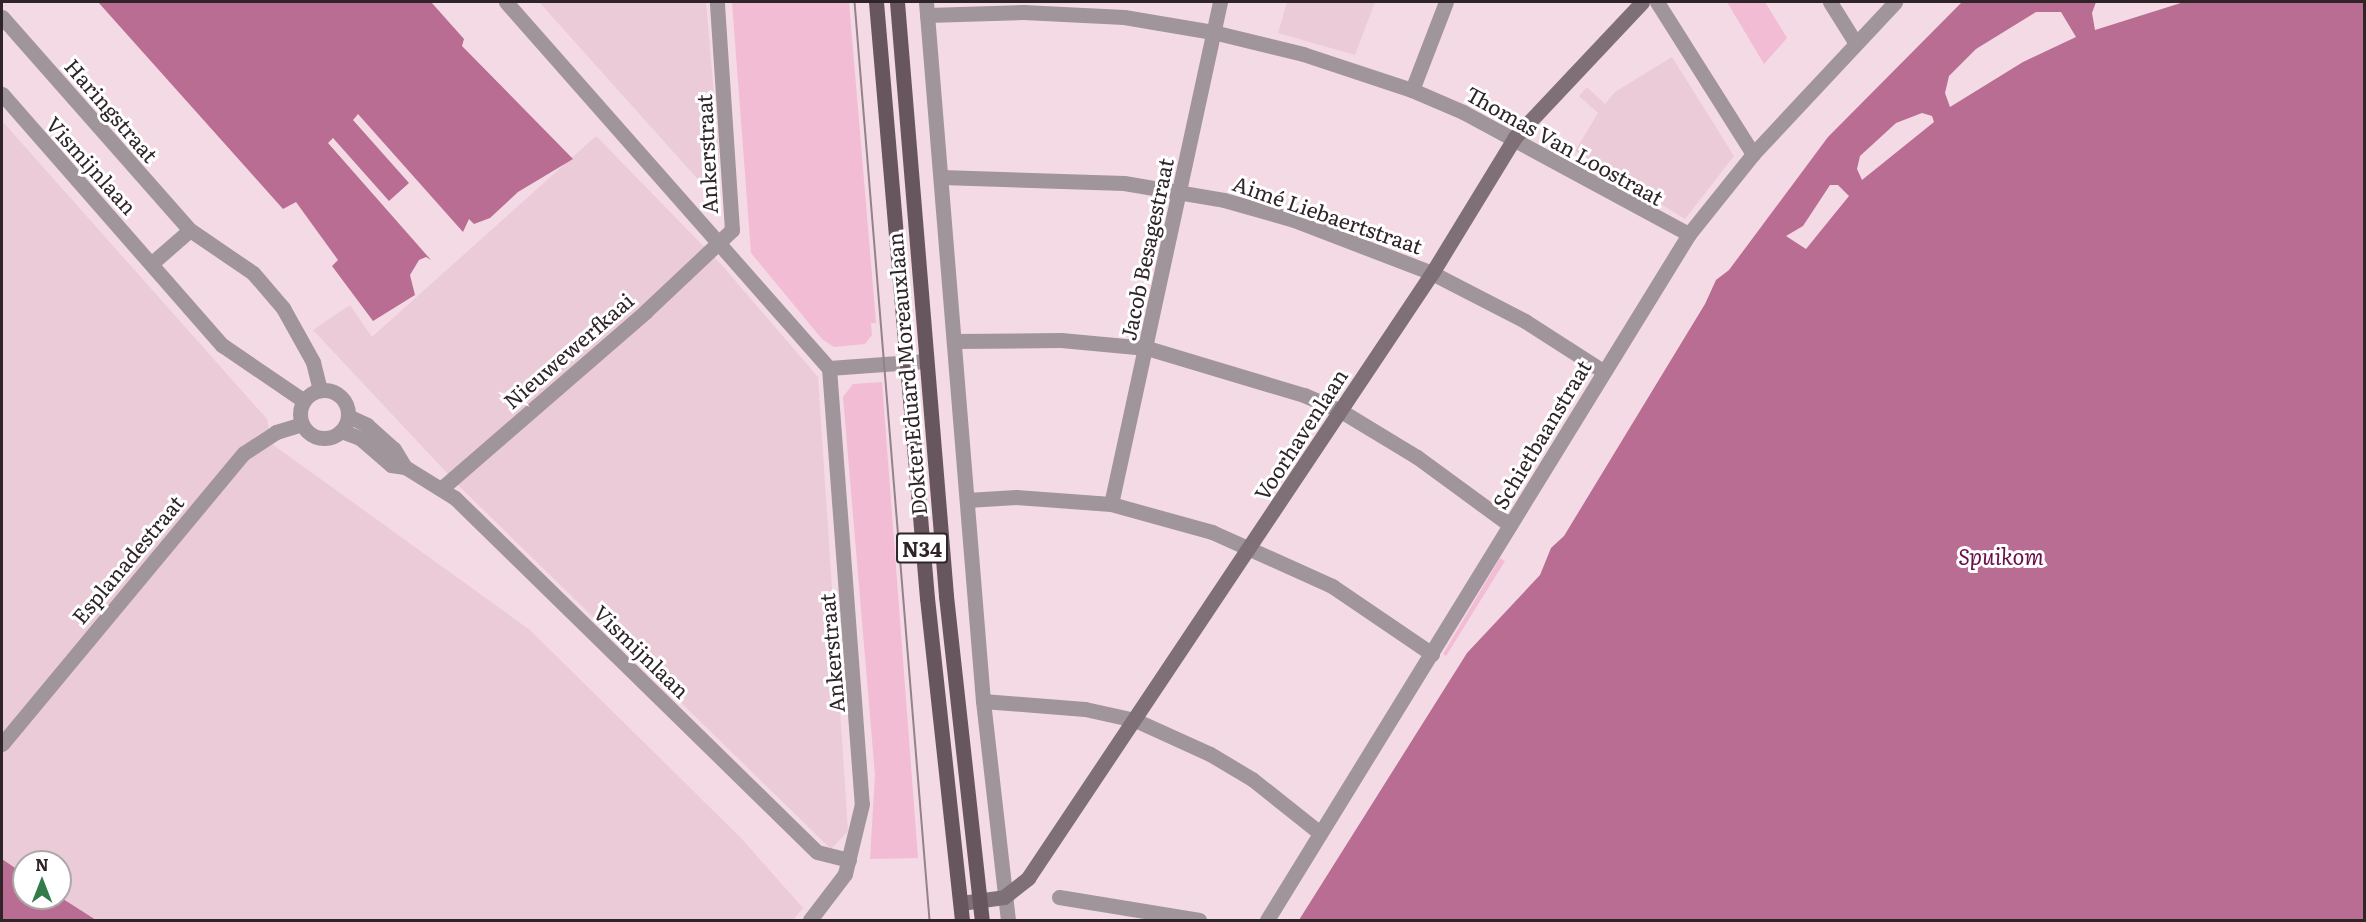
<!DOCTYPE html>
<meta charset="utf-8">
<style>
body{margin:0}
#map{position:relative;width:2366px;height:922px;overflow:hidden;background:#f4dae5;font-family:Literata,serif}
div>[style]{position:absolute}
.built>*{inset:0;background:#ebcbd8}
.green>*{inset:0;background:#f1bcd4}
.water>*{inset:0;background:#b96d92}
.street>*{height:15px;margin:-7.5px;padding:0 7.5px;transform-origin:7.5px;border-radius:7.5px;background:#a0959a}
.street>.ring{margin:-7.5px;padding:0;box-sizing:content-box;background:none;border:15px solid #a0959a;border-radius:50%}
.secondary>*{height:15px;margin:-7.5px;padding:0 7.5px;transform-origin:7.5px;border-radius:7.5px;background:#7f7077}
.primary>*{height:15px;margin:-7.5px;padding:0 7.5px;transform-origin:7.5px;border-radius:7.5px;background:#68565e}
.tram>*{height:1.5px;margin:-0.75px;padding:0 0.75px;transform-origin:0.75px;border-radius:0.75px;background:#94828a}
span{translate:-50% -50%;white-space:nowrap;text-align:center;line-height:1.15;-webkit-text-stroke:6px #fff;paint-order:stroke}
.shield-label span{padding:2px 4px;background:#fff;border:2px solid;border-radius:4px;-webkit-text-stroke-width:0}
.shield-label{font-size:20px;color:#2f2529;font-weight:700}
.street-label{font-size:21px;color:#2f2529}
.water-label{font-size:22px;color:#6d0e47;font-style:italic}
.frame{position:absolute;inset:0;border:3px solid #2f2529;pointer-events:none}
.north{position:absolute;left:12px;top:850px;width:60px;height:60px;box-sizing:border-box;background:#fff;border:2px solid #aca8a9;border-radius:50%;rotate:0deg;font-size:16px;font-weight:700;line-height:24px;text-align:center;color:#2f2529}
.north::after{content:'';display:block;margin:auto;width:21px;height:27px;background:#337b48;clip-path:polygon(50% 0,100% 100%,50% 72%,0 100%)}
</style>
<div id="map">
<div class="built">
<i style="clip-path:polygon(539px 2px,706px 2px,719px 153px,718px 195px,712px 195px)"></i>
<i style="clip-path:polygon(1287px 2px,1375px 2px,1355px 55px,1278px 33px)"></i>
<i style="clip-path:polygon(1672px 57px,1734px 156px,1685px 219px,1575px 151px,1598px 113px,1579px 96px,1587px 87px,1605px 104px,1615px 92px)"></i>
<i style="clip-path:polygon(2px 121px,267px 419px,272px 444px,530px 630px,741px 838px,803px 908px,793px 920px,96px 920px,60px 897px,60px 862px,24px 862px,24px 874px,2px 859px)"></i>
<i style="clip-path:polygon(596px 136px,720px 263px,818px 377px,848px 831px,831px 849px,462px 489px,313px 330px,350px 305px,372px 337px)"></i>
</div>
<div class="green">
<i style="clip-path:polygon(732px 2px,849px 2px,876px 323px,871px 323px,872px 335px,865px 344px,834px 347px,822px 339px,751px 253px)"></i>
<i style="clip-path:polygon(1727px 2px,1765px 2px,1787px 38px,1764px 64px)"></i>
<i style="clip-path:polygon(882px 382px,918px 858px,870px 859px,875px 775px,843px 397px,853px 384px)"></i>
<i style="clip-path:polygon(1500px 558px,1505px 561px,1446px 656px,1443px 654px)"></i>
</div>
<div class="water">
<i style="clip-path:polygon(98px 2px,431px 2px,464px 39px,462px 46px,573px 159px,518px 192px,490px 218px,474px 224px,469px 219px,463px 232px,358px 114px,353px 120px,409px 183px,389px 201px,333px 138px,328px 143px,431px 260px,426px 257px,419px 260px,410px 275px,415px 295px,373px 321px,332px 266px,338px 260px,296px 202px,283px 209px)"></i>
<i style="clip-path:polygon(evenodd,1962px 2px,2096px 2px,2092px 13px,2095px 30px,2184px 2px,2364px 2px,2364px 920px,1299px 920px,1467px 653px,1540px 575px,1551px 548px,1564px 536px,1705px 304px,1716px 280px,1729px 270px,1828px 137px,1962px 2px,2036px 12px,2061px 12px,2076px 37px,2023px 62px,1950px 107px,1945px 93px,1949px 76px,1976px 49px,2036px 12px,1962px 2px,1922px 113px,1932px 116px,1934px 122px,1862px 180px,1857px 169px,1860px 156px,1896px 123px,1922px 113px,1962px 2px,1830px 185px,1838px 185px,1849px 196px,1806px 249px,1786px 236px,1803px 226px,1830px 185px)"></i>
<i style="clip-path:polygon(2px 859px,24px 874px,24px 898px,60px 897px,96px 920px,2px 920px)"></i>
</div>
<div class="street">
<i style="left:506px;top:2px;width:488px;rotate:48.6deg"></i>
<i style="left:829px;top:368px;width:437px;rotate:85.7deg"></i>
<i style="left:862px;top:804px;width:72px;rotate:103.7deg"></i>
<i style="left:845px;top:874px;width:58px;rotate:127.3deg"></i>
<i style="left:926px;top:2px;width:701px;rotate:85.34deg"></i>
<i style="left:983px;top:701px;width:220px;rotate:83.5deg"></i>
<i style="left:1657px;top:2px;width:180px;rotate:57.7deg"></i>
<i style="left:1830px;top:2px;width:47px;rotate:58deg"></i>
<i style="left:927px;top:15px;width:96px;rotate:-1.8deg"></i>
<i style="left:1023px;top:12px;width:101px;rotate:2.8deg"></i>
<i style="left:1124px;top:17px;width:90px;rotate:9.6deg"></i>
<i style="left:1213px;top:32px;width:93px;rotate:13.7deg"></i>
<i style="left:1303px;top:54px;width:115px;rotate:18.3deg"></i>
<i style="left:1412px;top:90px;width:56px;rotate:23.3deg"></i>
<i style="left:1463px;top:112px;width:257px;rotate:28.4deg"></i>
<i style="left:2px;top:17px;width:284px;rotate:48.6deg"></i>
<i style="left:1412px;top:90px;width:94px;rotate:-68.9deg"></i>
<i style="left:2px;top:94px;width:334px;rotate:48.8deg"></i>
<i style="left:222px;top:345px;width:99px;rotate:34.3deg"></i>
<i style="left:941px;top:177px;width:183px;rotate:1.9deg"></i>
<i style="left:1124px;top:183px;width:101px;rotate:9.6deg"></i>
<i style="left:1224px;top:200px;width:73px;rotate:15.9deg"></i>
<i style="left:1294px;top:220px;width:148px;rotate:21deg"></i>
<i style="left:1432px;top:273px;width:105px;rotate:27.3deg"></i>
<i style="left:1525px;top:321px;width:93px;rotate:32.7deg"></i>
<i style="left:152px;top:263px;width:50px;rotate:-41deg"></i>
<i style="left:190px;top:230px;width:76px;rotate:34.3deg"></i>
<i style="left:253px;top:273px;width:46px;rotate:49.4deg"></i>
<i style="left:283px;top:308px;width:62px;rotate:60.9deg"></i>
<i style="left:313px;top:362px;width:29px;rotate:76deg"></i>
<i style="left:954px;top:341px;width:107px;rotate:-0.5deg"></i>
<i style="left:1061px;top:340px;width:86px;rotate:5.3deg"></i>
<i style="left:1147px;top:348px;width:164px;rotate:16.7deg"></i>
<i style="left:1304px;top:395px;width:40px;rotate:23.4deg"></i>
<i style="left:1341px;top:411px;width:89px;rotate:31.2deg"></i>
<i style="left:1417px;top:457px;width:115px;rotate:36.2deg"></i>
<i style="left:829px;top:368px;width:97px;rotate:-4.1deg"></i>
<i class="ring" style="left:300px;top:390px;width:33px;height:33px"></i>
<i style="left:348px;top:416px;width:21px;rotate:25deg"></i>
<i style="left:367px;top:425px;width:36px;rotate:42deg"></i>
<i style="left:394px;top:449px;width:21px;rotate:59deg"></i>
<i style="left:341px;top:431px;width:20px;rotate:20deg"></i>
<i style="left:360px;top:438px;width:41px;rotate:41.1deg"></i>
<i style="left:391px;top:465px;width:14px;rotate:8deg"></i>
<i style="left:405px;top:467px;width:59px;rotate:31.8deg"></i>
<i style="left:455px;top:498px;width:506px;rotate:44.36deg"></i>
<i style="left:817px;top:852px;width:33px;rotate:14deg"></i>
<i style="left:442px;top:488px;width:270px;rotate:-40.9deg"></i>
<i style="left:646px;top:311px;width:118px;rotate:-43.3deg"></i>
<i style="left:732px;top:230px;width:228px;rotate:-93.8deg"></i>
<i style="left:967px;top:500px;width:49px;rotate:-3.5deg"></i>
<i style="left:1016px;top:497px;width:95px;rotate:4.2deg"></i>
<i style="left:1111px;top:504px;width:105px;rotate:15.5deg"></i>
<i style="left:1212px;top:532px;width:132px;rotate:24.2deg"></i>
<i style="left:1332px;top:586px;width:121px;rotate:34.2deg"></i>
<i style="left:1111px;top:504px;width:514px;rotate:-77.75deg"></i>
<i style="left:983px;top:701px;width:102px;rotate:4.5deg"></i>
<i style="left:1085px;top:709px;width:51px;rotate:12.4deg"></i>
<i style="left:1135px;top:720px;width:82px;rotate:24.4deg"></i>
<i style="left:1210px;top:754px;width:49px;rotate:30.8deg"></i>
<i style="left:1252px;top:779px;width:87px;rotate:38.5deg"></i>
<i style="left:2px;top:744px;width:378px;rotate:-50.3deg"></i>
<i style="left:244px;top:453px;width:38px;rotate:-33deg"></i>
<i style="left:276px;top:432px;width:27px;rotate:-17deg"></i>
<i style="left:1059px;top:897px;width:142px;rotate:9.3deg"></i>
<i style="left:1267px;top:920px;width:805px;rotate:-58.4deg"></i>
<i style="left:1689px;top:234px;width:102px;rotate:-51.3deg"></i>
<i style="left:1753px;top:154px;width:208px;rotate:-46.9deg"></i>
</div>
<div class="secondary">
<i style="left:961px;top:903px;width:43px;rotate:-7.9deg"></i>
<i style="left:1004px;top:897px;width:31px;rotate:-38deg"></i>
<i style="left:1028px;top:878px;width:727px;rotate:-56.27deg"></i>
<i style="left:1432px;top:273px;width:159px;rotate:-58.6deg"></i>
<i style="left:1515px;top:137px;width:185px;rotate:-46.7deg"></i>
</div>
<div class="primary">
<i style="left:876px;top:2px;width:598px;rotate:85.11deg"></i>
<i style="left:927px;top:598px;width:324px;rotate:83.8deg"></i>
<i style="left:897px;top:2px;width:596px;rotate:85.28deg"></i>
<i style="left:946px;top:596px;width:326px;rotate:83.7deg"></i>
</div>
<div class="tram">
<i style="left:855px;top:2px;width:921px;rotate:85.33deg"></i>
</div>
<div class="shield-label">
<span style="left:922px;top:548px">N34</span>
</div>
<div class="street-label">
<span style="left:112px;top:110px;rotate:49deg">Haringstraat</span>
<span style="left:1565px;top:145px;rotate:29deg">Thomas Van Loostraat</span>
<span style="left:706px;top:154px;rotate:-93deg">Ankerstraat</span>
<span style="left:92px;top:165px;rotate:48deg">Vismijnlaan</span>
<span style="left:1328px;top:214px;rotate:19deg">Aimé Liebaertstraat</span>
<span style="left:1146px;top:249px;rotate:-78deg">Jacob Besagestraat</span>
<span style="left:568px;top:350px;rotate:-41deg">Nieuwewerfkaai</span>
<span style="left:906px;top:374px;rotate:-95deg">Dokter Eduard Moreauxlaan</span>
<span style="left:1300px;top:434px;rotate:-57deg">Voorhavenlaan</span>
<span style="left:1541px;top:434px;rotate:-59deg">Schietbaanstraat</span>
<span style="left:127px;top:559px;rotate:-50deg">Esplanadestraat</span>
<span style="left:642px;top:651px;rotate:44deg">Vismijnlaan</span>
<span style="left:831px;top:653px;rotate:-95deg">Ankerstraat</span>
</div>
<div class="water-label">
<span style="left:2001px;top:556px">Spuikom</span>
</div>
<div class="frame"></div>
<div class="north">N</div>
</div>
